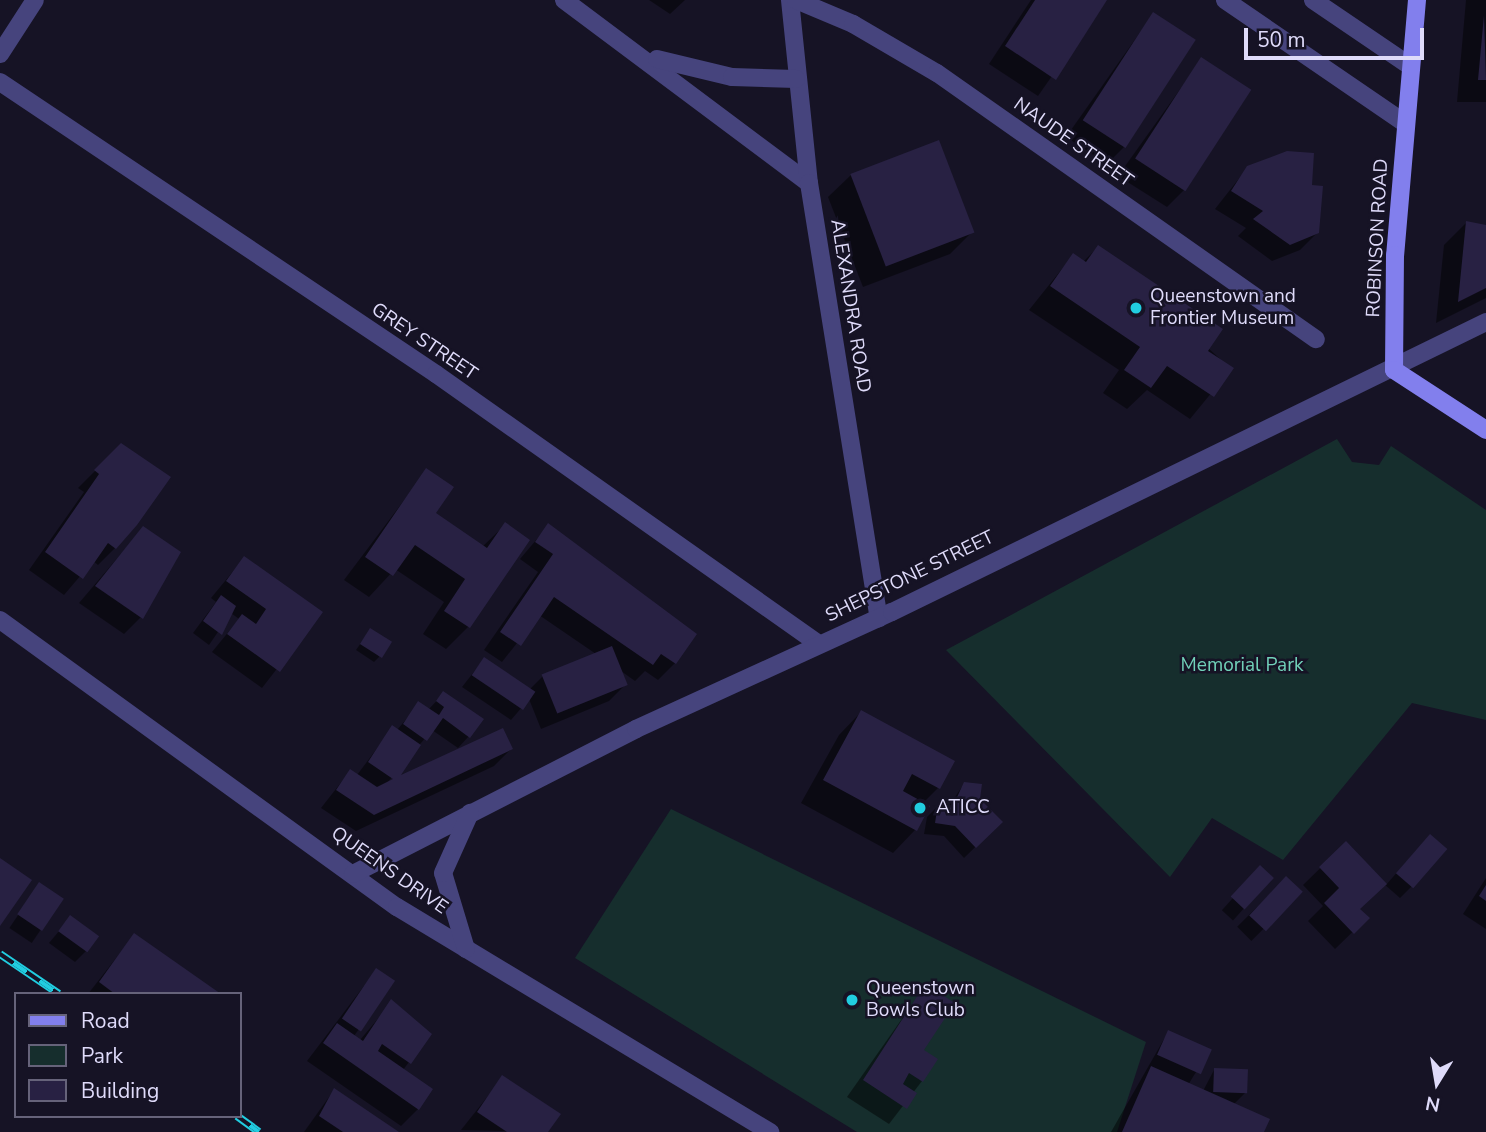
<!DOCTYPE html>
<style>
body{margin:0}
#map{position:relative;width:1486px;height:1132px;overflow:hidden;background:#161325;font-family:"Nunito Sans",sans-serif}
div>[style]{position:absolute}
.green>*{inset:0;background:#162e2d}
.shadow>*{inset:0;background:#0007;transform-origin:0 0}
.building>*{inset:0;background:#282143;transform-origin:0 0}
.street>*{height:18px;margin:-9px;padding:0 9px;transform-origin:9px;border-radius:9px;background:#46447d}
.secondary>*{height:18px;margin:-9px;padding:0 9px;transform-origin:9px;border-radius:9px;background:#827fed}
.rail>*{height:8px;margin-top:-4px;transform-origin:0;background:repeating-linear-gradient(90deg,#161325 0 16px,#21cde0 0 32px);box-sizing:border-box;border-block:2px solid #21cde0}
.dots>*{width:19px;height:19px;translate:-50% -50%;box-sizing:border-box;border:4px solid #161325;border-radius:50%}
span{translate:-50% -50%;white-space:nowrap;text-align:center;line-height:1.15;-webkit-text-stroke:5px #161325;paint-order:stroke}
.street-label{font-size:19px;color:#dfdbfa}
.poi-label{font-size:19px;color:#dfdbfa}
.left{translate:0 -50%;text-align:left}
.park-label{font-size:19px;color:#71d1b9}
.legend{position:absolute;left:14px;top:992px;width:228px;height:126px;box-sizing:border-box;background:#161325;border:2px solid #66637a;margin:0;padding:9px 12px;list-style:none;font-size:21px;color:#dfdbfa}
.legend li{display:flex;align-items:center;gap:14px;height:35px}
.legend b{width:35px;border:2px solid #66637a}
.north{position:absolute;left:1402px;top:1048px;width:70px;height:70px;-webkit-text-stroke:5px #161325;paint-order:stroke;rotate:191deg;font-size:19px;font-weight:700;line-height:28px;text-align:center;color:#dfdbfa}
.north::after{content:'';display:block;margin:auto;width:24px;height:32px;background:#dfdbfa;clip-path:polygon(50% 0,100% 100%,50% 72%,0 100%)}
.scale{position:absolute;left:1244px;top:28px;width:180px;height:32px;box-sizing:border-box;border:4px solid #dfdbfa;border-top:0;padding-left:9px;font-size:21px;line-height:24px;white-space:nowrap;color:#dfdbfa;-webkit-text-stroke:5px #161325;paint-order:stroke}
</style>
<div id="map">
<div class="green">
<i style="clip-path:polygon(1337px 439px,1352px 462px,1379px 465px,1391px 446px,1486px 510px,1486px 720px,1412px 703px,1283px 860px,1212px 818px,1170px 877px,946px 650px)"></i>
<i style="clip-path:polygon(671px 809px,1146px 1042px,1117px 1132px,857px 1132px,575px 958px)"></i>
</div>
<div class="shadow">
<i style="clip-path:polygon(649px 0,685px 0,670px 14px)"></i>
<i style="clip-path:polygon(1031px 0,1105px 0,1038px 96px,989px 64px)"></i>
<i style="clip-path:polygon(1466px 0,1486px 0,1486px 102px,1457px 102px)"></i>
<i style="clip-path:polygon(1153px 14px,1124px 147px,1107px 164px,1066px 137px)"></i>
<i style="clip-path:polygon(1201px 60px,1184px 190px,1167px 207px,1118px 176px)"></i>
<i style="clip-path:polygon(1248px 167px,1310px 187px,1318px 232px,1300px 250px,1272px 261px,1238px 236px,1246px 228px,1215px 209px)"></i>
<i style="clip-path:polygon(851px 175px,973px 231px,950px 254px,863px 287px,828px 197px)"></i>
<i style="clip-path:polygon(1466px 223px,1486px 226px,1486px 298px,1436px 323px,1444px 245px)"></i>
<i style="clip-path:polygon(1098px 247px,1231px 369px,1190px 419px,1147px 390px,1127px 409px,1103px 393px,1119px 370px,1029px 310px,1073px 255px,1083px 262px)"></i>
<i style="clip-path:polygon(121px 445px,115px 548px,98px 565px,93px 561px,64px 595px,29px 570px,84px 492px,78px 488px)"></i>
<i style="clip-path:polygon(426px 471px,433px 514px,482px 547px,505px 525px,468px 627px,446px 649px,423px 634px,444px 602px,395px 569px,369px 597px,344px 580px)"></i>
<i style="clip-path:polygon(548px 526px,675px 663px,658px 680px,645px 671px,635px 681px,621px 671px,626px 684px,609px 701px,541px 729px,529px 699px,511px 720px,462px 687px,484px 659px,529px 690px,543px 676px,596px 654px,539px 615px,502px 662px,484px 650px,538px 572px,520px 559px)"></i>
<i style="clip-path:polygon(143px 528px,141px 617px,124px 634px,79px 603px)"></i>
<i style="clip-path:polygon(244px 558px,321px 612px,262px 688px,212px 652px,239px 619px,231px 613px,209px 645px,193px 633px,216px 602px,211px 598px)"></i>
<i style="clip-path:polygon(370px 630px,379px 657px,374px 662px,356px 650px)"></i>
<i style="clip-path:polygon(444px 693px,469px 736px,458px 748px,432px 730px,387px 783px,511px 749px,494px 766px,356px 831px,321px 808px,350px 771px,357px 775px,393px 727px,397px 730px,419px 704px,428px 710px)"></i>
<i style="clip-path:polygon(861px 712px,938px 788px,922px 804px,928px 807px,915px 830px,893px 853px,801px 803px,839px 735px)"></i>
<i style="clip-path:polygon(964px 784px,1001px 822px,964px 858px,944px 836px,924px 834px,927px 817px,938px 806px,948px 807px)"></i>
<i style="clip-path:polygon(1346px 843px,1386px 885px,1419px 847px,1411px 887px,1400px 898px,1384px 884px,1359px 909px,1367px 918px,1335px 949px,1308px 921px,1323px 906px,1303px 885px)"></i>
<i style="left:1260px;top:868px;width:15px;height:57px;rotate:42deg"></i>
<i style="left:1286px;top:878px;width:20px;height:69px;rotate:45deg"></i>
<i style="clip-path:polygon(1486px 878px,1486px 929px,1463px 914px)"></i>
<i style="left:39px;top:884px;width:27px;height:53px;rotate:34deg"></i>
<i style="clip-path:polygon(70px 918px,86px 951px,75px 962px,49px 943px)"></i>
<i style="clip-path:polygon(134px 935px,218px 994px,88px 994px)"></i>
<i style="clip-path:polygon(376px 970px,393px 982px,354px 1036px,360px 1040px,392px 1002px,430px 1034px,403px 1070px,418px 1109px,401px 1126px,307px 1061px)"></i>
<i style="clip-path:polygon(925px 986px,922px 1081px,889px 1124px,847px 1097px)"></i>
<i style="clip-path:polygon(1168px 1032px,1209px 1051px,1188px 1085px,1203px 1091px,1214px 1070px,1246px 1092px,1233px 1105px,1262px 1132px,1111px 1132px)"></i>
<i style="clip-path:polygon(503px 1077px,546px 1132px,461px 1130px)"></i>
<i style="clip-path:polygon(334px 1090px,396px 1132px,304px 1132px)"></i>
</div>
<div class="building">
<i style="clip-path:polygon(1035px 0,1107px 0,1056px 80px,1005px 46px)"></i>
<i style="left:1153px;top:12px;width:51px;height:129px;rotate:33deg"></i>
<i style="clip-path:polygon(1484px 15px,1486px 80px,1478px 80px)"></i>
<i style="left:1201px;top:57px;width:60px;height:121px;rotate:33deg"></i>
<i style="left:939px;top:140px;width:99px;height:95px;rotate:69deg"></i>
<i style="clip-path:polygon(1287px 151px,1314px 153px,1312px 185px,1323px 186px,1319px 233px,1290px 245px,1253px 219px,1263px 211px,1231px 191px,1247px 166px)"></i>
<i style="clip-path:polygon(1466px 221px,1486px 225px,1486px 288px,1458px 302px)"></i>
<i style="clip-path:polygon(1098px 245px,1223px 329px,1208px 351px,1234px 368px,1214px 397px,1167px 366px,1151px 388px,1124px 370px,1140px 347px,1050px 286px,1073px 253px,1086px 262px)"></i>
<i style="clip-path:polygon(121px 443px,171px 477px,137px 525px,116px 549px,108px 543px,83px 579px,45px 552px,99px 474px,94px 470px)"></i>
<i style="clip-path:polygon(426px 468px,454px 487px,436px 513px,487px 548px,505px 522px,530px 540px,470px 628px,444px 611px,465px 579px,415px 545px,393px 576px,365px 557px)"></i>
<i style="clip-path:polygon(548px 523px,697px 634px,676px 664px,661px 654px,653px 665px,554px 597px,521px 646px,500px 632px,553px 554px,535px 542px)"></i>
<i style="clip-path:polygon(143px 526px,181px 552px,143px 619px,95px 586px)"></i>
<i style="clip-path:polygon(244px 556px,323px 612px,280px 672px,227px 634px,242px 614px,256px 624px,266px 609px,226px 581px)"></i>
<i style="clip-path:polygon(221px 595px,236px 606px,222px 635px,203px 621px)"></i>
<i style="left:370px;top:628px;width:26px;height:19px;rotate:32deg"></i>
<i style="left:612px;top:646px;width:42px;height:76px;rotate:68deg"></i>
<i style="left:484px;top:657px;width:62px;height:22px;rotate:34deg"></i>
<i style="clip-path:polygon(443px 691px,484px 719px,470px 738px,443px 718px,427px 741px,403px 724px,418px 701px,439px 715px,444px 707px,436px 701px)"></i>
<i style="clip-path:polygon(861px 710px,955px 761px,940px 789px,912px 774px,903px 791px,930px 806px,917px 831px,823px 780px)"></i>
<i style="clip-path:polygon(392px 725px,421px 745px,401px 775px,503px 728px,513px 749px,374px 815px,336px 790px,350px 769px,377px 787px,393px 779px,368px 762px)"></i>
<i style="clip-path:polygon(964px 782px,982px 784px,980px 799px,1003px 822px,976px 848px,955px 826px,935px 823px,938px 804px,953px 806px)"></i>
<i style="left:1430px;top:834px;width:23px;height:52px;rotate:41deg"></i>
<i style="clip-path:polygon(1346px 841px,1387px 884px,1360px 909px,1370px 918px,1354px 934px,1324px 903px,1339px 888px,1319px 867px)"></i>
<i style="clip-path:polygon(0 858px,32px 880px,0 926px)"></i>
<i style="left:1260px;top:865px;width:19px;height:43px;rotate:43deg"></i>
<i style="left:1286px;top:876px;width:23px;height:54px;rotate:43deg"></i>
<i style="left:39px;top:882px;width:30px;height:39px;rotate:34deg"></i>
<i style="clip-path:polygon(1486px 885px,1486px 901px,1479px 896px)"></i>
<i style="left:70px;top:915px;width:36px;height:20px;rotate:36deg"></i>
<i style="clip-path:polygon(134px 933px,221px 994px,115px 994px,99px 982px)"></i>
<i style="left:376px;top:968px;width:23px;height:61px;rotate:34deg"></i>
<i style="clip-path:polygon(925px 984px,955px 1003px,924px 1050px,938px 1059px,923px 1082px,909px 1073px,903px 1084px,917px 1093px,907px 1109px,863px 1080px)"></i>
<i style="clip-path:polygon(391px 999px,432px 1034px,411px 1064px,382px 1044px,378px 1051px,433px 1089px,419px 1110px,323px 1043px,337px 1023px,363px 1041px)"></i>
<i style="left:1168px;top:1030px;width:48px;height:27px;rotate:24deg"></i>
<i style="clip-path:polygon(1151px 1066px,1270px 1119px,1264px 1132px,1122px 1132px)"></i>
<i style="left:1214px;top:1068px;width:34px;height:24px;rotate:2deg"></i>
<i style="clip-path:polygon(502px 1075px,561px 1114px,548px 1132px,507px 1132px,477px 1112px)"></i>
<i style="clip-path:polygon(334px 1088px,399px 1132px,343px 1132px,319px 1116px)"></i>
</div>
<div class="street">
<i style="left:564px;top:0;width:306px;rotate:36.8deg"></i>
<i style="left:790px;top:0;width:184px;rotate:84.1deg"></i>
<i style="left:809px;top:183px;width:441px;rotate:80.9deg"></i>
<i style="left:796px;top:0;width:62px;rotate:22.8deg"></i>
<i style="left:853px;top:24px;width:97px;rotate:30.3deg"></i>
<i style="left:937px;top:73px;width:463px;rotate:35.1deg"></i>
<i style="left:1225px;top:0;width:219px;rotate:34.4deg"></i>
<i style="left:1313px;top:0;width:117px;rotate:34.2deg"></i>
<i style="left:0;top:54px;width:64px;rotate:-57.1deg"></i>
<i style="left:657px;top:59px;width:77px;rotate:13.5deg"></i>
<i style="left:732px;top:77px;width:64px;rotate:1.8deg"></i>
<i style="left:0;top:82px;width:525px;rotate:33.81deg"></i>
<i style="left:436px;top:374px;width:469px;rotate:35.2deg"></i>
<i style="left:0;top:620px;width:490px;rotate:35.9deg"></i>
<i style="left:397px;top:907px;width:436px;rotate:31.1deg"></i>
<i style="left:353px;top:874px;width:318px;rotate:-27.1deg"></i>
<i style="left:636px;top:729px;width:281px;rotate:-24.6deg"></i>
<i style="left:892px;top:612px;width:661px;rotate:-26.02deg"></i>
<i style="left:466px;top:949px;width:79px;rotate:-106.8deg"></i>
<i style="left:443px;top:873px;width:66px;rotate:-65.8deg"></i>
</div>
<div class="secondary">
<i style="left:1417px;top:0;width:256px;rotate:94.9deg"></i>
<i style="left:1395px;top:255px;width:115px;rotate:90.5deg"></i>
<i style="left:1394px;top:370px;width:110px;rotate:33.1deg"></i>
</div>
<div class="rail">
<i style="left:0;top:954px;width:71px;rotate:34.1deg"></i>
<i style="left:237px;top:1116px;width:27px;rotate:36deg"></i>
</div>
<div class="dots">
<i style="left:1136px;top:308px;background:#21cde0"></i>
<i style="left:920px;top:808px;background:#21cde0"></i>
<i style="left:852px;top:1000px;background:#21cde0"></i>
</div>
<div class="street-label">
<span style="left:1073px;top:143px;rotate:35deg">NAUDE STREET</span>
<span style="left:1378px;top:238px;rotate:-87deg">ROBINSON ROAD</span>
<span style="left:850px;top:306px;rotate:81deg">ALEXANDRA ROAD</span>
<span style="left:424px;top:342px;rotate:34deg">GREY STREET</span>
<span style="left:910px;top:577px;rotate:-26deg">SHEPSTONE STREET</span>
<span style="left:389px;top:871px;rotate:35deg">QUEENS DRIVE</span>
</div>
<div class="poi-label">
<span class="left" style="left:1150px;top:308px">Queenstown and<br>Frontier Museum</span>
<span class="left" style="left:936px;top:808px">ATICC</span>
<span class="left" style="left:866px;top:1000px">Queenstown<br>Bowls Club</span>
</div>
<div class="park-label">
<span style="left:1242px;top:666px">Memorial Park</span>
</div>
<ul class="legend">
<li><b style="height:9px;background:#827fed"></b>Road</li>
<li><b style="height:19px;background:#162e2d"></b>Park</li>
<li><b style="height:19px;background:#282143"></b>Building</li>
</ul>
<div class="north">N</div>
<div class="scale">50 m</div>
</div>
